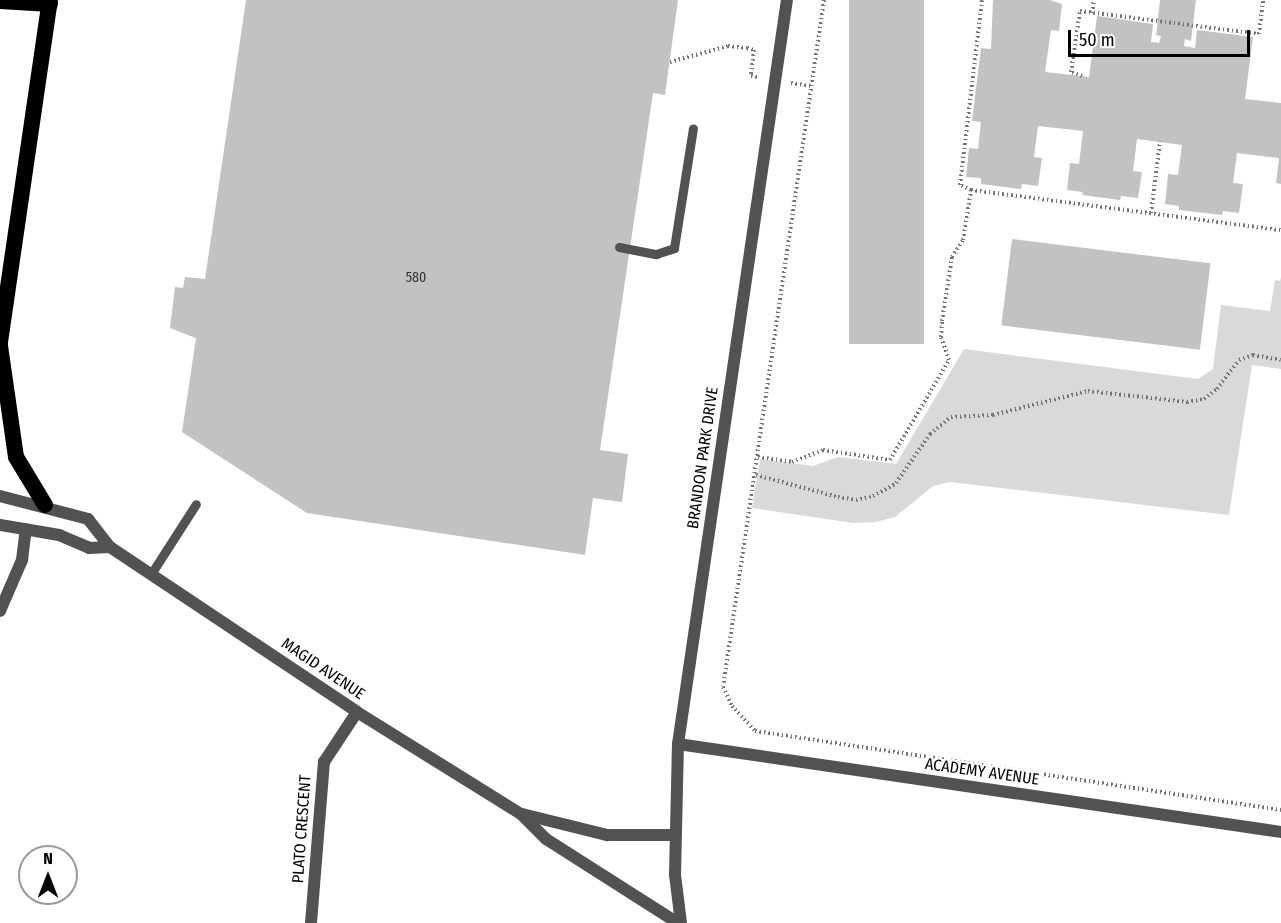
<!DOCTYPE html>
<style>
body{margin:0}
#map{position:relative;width:1281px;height:923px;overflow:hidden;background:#fff;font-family:"Fira Sans Condensed",sans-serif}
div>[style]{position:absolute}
.green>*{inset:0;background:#d9d9d9}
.building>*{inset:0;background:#c2c2c2;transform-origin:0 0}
.path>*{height:4px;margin-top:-2px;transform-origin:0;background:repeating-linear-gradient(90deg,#747474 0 1.5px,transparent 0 4.5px)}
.service>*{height:9px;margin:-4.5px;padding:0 4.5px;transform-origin:4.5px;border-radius:4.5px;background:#525252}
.minor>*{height:12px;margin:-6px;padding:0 6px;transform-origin:6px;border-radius:6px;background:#525252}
.tertiary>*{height:12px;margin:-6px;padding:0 6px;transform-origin:6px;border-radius:6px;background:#525252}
.trunk>*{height:16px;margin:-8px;padding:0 8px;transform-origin:8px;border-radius:8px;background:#000}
span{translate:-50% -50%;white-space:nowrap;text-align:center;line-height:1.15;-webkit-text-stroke:4.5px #fff;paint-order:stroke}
.number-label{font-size:14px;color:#303030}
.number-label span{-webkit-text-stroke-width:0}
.street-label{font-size:16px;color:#000}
.north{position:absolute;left:18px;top:845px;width:60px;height:60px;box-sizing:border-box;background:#fff;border:2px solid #999;border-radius:50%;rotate:0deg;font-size:16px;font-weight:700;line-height:24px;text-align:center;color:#000}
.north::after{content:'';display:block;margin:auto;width:21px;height:27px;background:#000;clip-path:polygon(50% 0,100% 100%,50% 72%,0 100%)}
.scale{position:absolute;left:1068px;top:30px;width:182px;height:27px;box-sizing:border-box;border:3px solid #000;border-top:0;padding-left:8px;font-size:18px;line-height:21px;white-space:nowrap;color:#000;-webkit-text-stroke:4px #fff;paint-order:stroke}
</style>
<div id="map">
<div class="green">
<i style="clip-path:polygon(1281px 277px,1281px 369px,1252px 365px,1229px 515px,950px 482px,933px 486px,895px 517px,876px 522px,853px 523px,752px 508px,760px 459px,813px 466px,838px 457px,896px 464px,964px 349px,1198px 379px,1213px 369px,1221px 305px,1270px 311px,1275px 280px,1280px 281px)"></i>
</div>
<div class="building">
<i style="clip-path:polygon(246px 0,678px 0,665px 95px,653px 93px,600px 450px,628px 454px,622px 502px,593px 498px,585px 555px,307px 513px,182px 432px,196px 338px,170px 328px,175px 287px,183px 288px,185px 277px,205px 279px)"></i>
<i style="left:849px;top:0;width:75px;height:344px"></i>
<i style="clip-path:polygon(993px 0,1050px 0,1062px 4px,1059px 31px,1051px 30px,1045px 72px,1089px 77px,1097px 16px,1153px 24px,1151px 42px,1159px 43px,1161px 36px,1156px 35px,1160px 0,1196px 0,1191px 41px,1185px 39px,1184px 46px,1195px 48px,1197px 30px,1253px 37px,1245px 99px,1281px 103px,1281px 184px,1276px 183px,1279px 158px,1237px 153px,1233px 183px,1243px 184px,1239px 213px,1223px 211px,1222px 215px,1179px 210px,1179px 206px,1165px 204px,1168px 174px,1178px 175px,1182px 145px,1137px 139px,1133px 171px,1142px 172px,1138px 198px,1121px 196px,1120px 200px,1082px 195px,1083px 192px,1067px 190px,1070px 163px,1079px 164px,1083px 131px,1038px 126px,1034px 157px,1042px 158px,1038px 186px,1022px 184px,1021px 189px,981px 184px,981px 178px,966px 177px,969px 148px,978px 149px,981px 122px,972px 121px,981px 48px,991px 49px)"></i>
<i style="left:1012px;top:239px;width:200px;height:87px;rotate:7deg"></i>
</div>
<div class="path">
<i style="left:824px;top:0;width:694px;rotate:98.36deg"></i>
<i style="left:723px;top:687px;width:21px;rotate:65deg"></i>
<i style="left:732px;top:706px;width:34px;rotate:47deg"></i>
<i style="left:755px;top:731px;width:532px;rotate:8.54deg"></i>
<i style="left:1092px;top:13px;width:13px;rotate:-81deg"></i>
<i style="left:670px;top:62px;width:60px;rotate:-15.4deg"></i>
<i style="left:728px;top:46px;width:19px;rotate:6deg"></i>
<i style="left:747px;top:48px;width:7px;rotate:16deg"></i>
<i style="left:754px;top:50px;width:26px;rotate:97deg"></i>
<i style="left:751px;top:76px;width:6px;rotate:9deg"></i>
<i style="left:1082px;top:76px;width:12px;rotate:-160deg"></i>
<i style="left:1071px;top:72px;width:62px;rotate:-81.6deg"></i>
<i style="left:1080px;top:11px;width:180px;rotate:7.3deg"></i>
<i style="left:1259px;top:34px;width:34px;rotate:-83deg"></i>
<i style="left:791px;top:83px;width:20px;rotate:9deg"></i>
<i style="left:971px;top:190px;width:313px;rotate:7.4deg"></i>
<i style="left:1151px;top:213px;width:72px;rotate:-82.8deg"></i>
<i style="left:758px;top:457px;width:34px;rotate:8deg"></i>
<i style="left:792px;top:462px;width:33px;rotate:-21deg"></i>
<i style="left:823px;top:450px;width:68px;rotate:8.5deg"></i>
<i style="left:890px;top:460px;width:116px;rotate:-59.5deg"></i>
<i style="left:949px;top:360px;width:24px;rotate:-109deg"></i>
<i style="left:941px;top:337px;width:16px;rotate:-86deg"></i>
<i style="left:942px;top:321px;width:65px;rotate:-81.1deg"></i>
<i style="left:952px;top:257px;width:20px;rotate:-57deg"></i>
<i style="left:963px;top:240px;width:51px;rotate:-80.9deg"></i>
<i style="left:971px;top:190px;width:12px;rotate:-156deg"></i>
<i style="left:960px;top:185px;width:186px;rotate:-83.2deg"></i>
<i style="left:756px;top:475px;width:85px;rotate:15deg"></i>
<i style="left:838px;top:497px;width:18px;rotate:9deg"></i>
<i style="left:856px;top:500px;width:17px;rotate:-13deg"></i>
<i style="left:873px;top:496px;width:26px;rotate:-29deg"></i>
<i style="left:896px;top:483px;width:60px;rotate:-55.2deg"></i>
<i style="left:930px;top:434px;width:27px;rotate:-39deg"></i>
<i style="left:951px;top:417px;width:42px;rotate:-2.7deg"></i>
<i style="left:993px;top:415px;width:98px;rotate:-14.2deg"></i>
<i style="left:1088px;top:391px;width:100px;rotate:6.3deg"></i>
<i style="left:1187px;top:402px;width:17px;rotate:-10deg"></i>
<i style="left:1204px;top:399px;width:16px;rotate:-38deg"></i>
<i style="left:1217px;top:389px;width:36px;rotate:-53deg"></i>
<i style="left:1239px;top:360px;width:15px;rotate:-20deg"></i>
<i style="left:1253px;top:355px;width:28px;rotate:10deg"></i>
</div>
<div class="service">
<i style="left:619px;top:247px;width:38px;rotate:11deg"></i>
<i style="left:656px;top:254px;width:19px;rotate:-18deg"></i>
<i style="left:674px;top:248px;width:121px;rotate:-81deg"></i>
<i style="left:151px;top:574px;width:83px;rotate:-57.3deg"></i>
</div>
<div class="minor">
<i style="left:0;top:496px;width:91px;rotate:14.6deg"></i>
<i style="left:88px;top:519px;width:36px;rotate:52deg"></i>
<i style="left:110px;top:547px;width:297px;rotate:33.7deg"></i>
<i style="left:357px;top:712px;width:193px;rotate:31.9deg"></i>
<i style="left:521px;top:814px;width:35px;rotate:45deg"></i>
<i style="left:546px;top:839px;width:156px;rotate:32.5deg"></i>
<i style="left:0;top:525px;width:60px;rotate:9.6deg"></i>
<i style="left:59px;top:535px;width:33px;rotate:23deg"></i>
<i style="left:89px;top:548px;width:21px;rotate:-3deg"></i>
<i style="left:0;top:611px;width:56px;rotate:-66.7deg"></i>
<i style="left:22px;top:560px;width:31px;rotate:-83deg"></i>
<i style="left:678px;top:744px;width:609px;rotate:8.3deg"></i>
<i style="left:522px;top:814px;width:88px;rotate:13.9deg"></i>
<i style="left:607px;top:835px;width:67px"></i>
<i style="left:311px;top:923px;width:162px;rotate:-85.4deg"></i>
<i style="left:324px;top:762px;width:60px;rotate:-56.6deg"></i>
</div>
<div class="tertiary">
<i style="left:681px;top:923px;width:48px;rotate:-97.1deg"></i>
<i style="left:675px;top:875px;width:131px;rotate:-88.7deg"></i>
<i style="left:678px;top:744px;width:752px;rotate:-81.67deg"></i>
</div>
<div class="trunk">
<i style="left:0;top:1px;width:50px;rotate:3.4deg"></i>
<i style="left:0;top:342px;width:346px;rotate:-81.7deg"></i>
<i style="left:0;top:346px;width:112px;rotate:81.8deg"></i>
<i style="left:16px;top:457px;width:56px;rotate:58.9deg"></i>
</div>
<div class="number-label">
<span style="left:416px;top:278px">580</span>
</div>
<div class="street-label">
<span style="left:703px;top:458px;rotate:-82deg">BRANDON PARK DRIVE</span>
<span style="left:323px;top:669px;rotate:34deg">MAGID AVENUE</span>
<span style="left:982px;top:772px;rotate:8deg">ACADEMY AVENUE</span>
<span style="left:302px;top:829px;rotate:-86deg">PLATO CRESCENT</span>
</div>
<div class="north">N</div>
<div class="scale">50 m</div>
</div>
